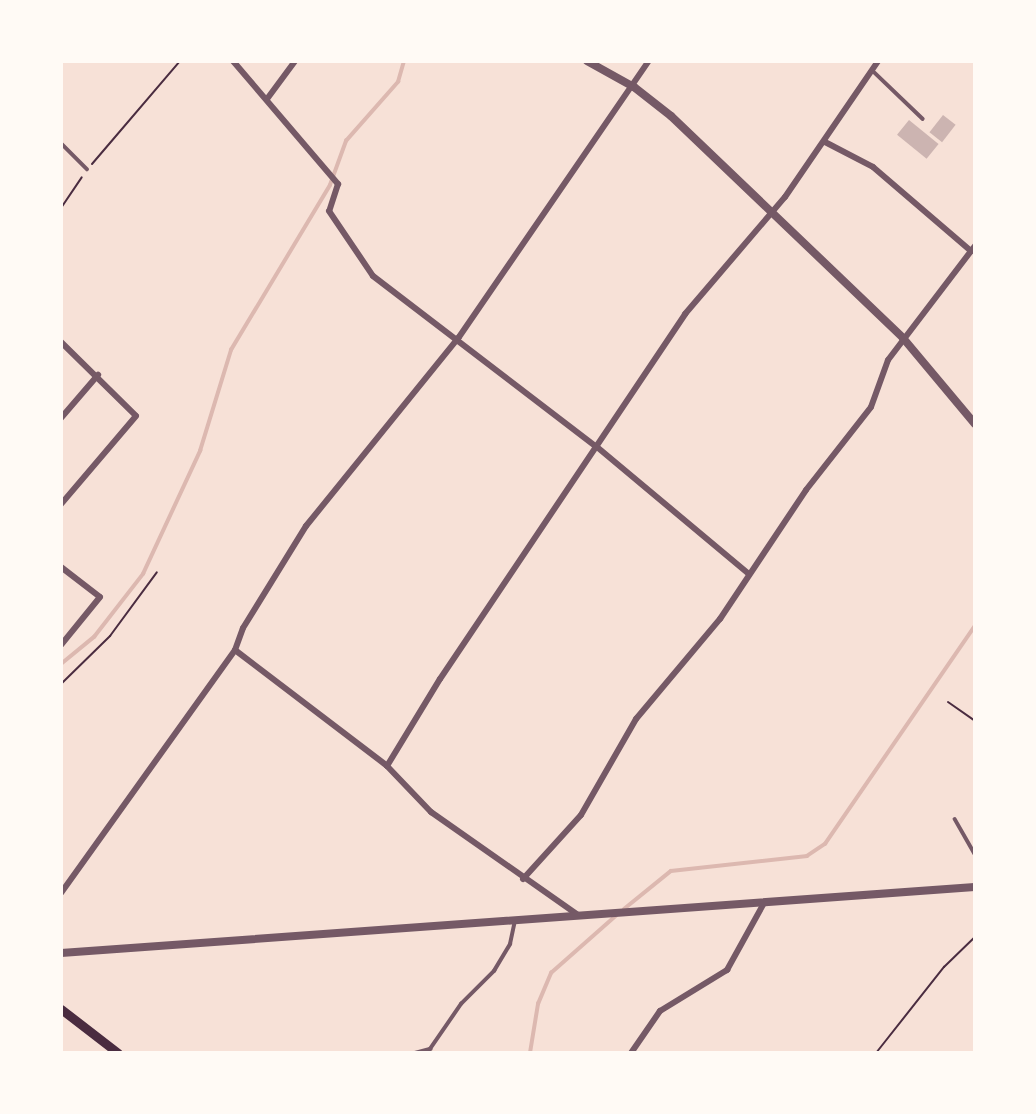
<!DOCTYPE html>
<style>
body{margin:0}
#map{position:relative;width:1036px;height:1114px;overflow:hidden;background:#f7e1d7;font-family:"Roboto Serif",serif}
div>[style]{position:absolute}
.stream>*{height:3.5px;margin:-1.75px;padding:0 1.75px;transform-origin:1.75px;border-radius:1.75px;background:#dcb8b0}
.building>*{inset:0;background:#ccb4b1;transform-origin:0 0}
.path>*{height:2px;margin:-1px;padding:0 1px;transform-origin:1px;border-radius:1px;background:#4a2c40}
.service>*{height:3.5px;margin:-1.75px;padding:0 1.75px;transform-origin:1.75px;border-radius:1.75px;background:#755966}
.minor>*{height:6px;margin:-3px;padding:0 3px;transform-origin:3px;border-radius:3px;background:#755966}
.tertiary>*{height:8px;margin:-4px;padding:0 4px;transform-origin:4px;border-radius:4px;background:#755966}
.secondary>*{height:9px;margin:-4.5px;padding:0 4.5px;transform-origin:4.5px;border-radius:4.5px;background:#4a2c40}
span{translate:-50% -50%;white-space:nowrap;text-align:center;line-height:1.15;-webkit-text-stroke:5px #fffaf5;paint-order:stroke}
.frame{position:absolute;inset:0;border:63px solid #fffaf5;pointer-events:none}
</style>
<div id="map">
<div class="stream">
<i style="left:61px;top:664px;width:43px;rotate:-39.3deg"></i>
<i style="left:94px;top:637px;width:80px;rotate:-52.1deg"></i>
<i style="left:143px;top:574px;width:136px;rotate:-65.1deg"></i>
<i style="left:200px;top:451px;width:106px;rotate:-72.9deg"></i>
<i style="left:231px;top:350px;width:192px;rotate:-59deg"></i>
<i style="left:330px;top:185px;width:47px;rotate:-70deg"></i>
<i style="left:346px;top:141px;width:79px;rotate:-48.6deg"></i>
<i style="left:398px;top:82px;width:22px;rotate:-74deg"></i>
<i style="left:624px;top:909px;width:60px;rotate:-39deg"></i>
<i style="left:671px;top:871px;width:137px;rotate:-6.3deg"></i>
<i style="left:807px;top:856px;width:22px;rotate:-34deg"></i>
<i style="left:825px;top:844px;width:265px;rotate:-55.5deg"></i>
<i style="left:530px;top:1053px;width:50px;rotate:-80.7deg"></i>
<i style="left:538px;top:1004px;width:34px;rotate:-67deg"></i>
<i style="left:551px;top:973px;width:89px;rotate:-41.4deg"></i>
</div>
<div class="building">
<i style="left:943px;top:115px;width:16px;height:22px;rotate:38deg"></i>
<i style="left:909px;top:120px;width:38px;height:19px;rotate:39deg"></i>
</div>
<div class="path">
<i style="left:92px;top:164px;width:135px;rotate:-49.5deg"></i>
<i style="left:61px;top:208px;width:37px;rotate:-56deg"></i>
<i style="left:61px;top:684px;width:69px;rotate:-44.4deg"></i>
<i style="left:110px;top:636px;width:79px;rotate:-53.7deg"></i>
<i style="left:948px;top:702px;width:33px;rotate:35deg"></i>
<i style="left:876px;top:1053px;width:110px;rotate:-51.7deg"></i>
<i style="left:944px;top:967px;width:43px;rotate:-44.1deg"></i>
</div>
<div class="service">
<i style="left:873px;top:71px;width:69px;rotate:43.8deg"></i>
<i style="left:61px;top:143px;width:37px;rotate:45deg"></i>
<i style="left:955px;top:819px;width:40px;rotate:60.3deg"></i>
<i style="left:415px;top:1053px;width:16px;rotate:-15deg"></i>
<i style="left:430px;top:1049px;width:55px;rotate:-55.4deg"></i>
<i style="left:461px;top:1004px;width:47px;rotate:-45deg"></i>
<i style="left:494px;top:971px;width:31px;rotate:-59deg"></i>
<i style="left:510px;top:944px;width:24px;rotate:-78deg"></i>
</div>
<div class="minor">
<i style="left:233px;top:61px;width:162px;rotate:49.5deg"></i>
<i style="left:338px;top:184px;width:28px;rotate:108deg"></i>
<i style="left:329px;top:211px;width:78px;rotate:55.9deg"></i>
<i style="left:373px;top:276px;width:282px;rotate:37.4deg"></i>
<i style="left:597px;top:447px;width:198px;rotate:39.9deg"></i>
<i style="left:267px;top:99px;width:47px;rotate:-53.6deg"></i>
<i style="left:825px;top:142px;width:54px;rotate:27.5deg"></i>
<i style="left:873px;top:167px;width:129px;rotate:40.6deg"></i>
<i style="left:61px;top:342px;width:105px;rotate:44.6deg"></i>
<i style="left:136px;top:416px;width:116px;rotate:130.4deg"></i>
<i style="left:61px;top:418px;width:57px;rotate:-49.3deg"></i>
<i style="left:61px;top:567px;width:49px;rotate:37.6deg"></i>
<i style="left:100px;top:597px;width:62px;rotate:129.1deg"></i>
<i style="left:235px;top:650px;width:191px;rotate:37.3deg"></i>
<i style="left:387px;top:766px;width:64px;rotate:46.3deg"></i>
<i style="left:431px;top:812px;width:179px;rotate:35deg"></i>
<i style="left:387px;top:766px;width:102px;rotate:-58.7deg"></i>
<i style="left:440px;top:679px;width:440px;rotate:-56.1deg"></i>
<i style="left:685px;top:314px;width:154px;rotate:-49.5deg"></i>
<i style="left:785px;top:197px;width:165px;rotate:-55.6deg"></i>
<i style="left:523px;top:879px;width:86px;rotate:-47.8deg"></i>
<i style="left:581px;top:815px;width:111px;rotate:-60.2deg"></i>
<i style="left:636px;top:719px;width:131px;rotate:-50deg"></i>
<i style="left:720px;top:619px;width:155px;rotate:-56.3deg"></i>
<i style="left:806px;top:490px;width:105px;rotate:-51.9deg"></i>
<i style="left:871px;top:407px;width:50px;rotate:-70.1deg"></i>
<i style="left:888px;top:360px;width:143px;rotate:-52.7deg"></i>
<i style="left:61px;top:893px;width:299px;rotate:-54.4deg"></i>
<i style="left:235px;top:650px;width:23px;rotate:-70deg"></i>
<i style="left:243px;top:628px;width:120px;rotate:-58.3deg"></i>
<i style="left:306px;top:526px;width:243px;rotate:-51deg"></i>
<i style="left:459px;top:337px;width:335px;rotate:-55.5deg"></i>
<i style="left:631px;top:1053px;width:51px;rotate:-55.4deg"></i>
<i style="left:660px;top:1011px;width:79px;rotate:-31.5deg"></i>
<i style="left:727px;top:970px;width:77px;rotate:-61.1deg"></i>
</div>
<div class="tertiary">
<i style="left:587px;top:61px;width:54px;rotate:29deg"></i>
<i style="left:634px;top:87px;width:47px;rotate:38.1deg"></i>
<i style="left:671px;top:116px;width:321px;rotate:43.7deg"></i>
<i style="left:903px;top:338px;width:112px;rotate:50.1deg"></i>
<i style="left:61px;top:953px;width:916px;rotate:-4.13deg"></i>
</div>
<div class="secondary">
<i style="left:61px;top:1009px;width:72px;rotate:37.7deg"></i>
</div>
<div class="frame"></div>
</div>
